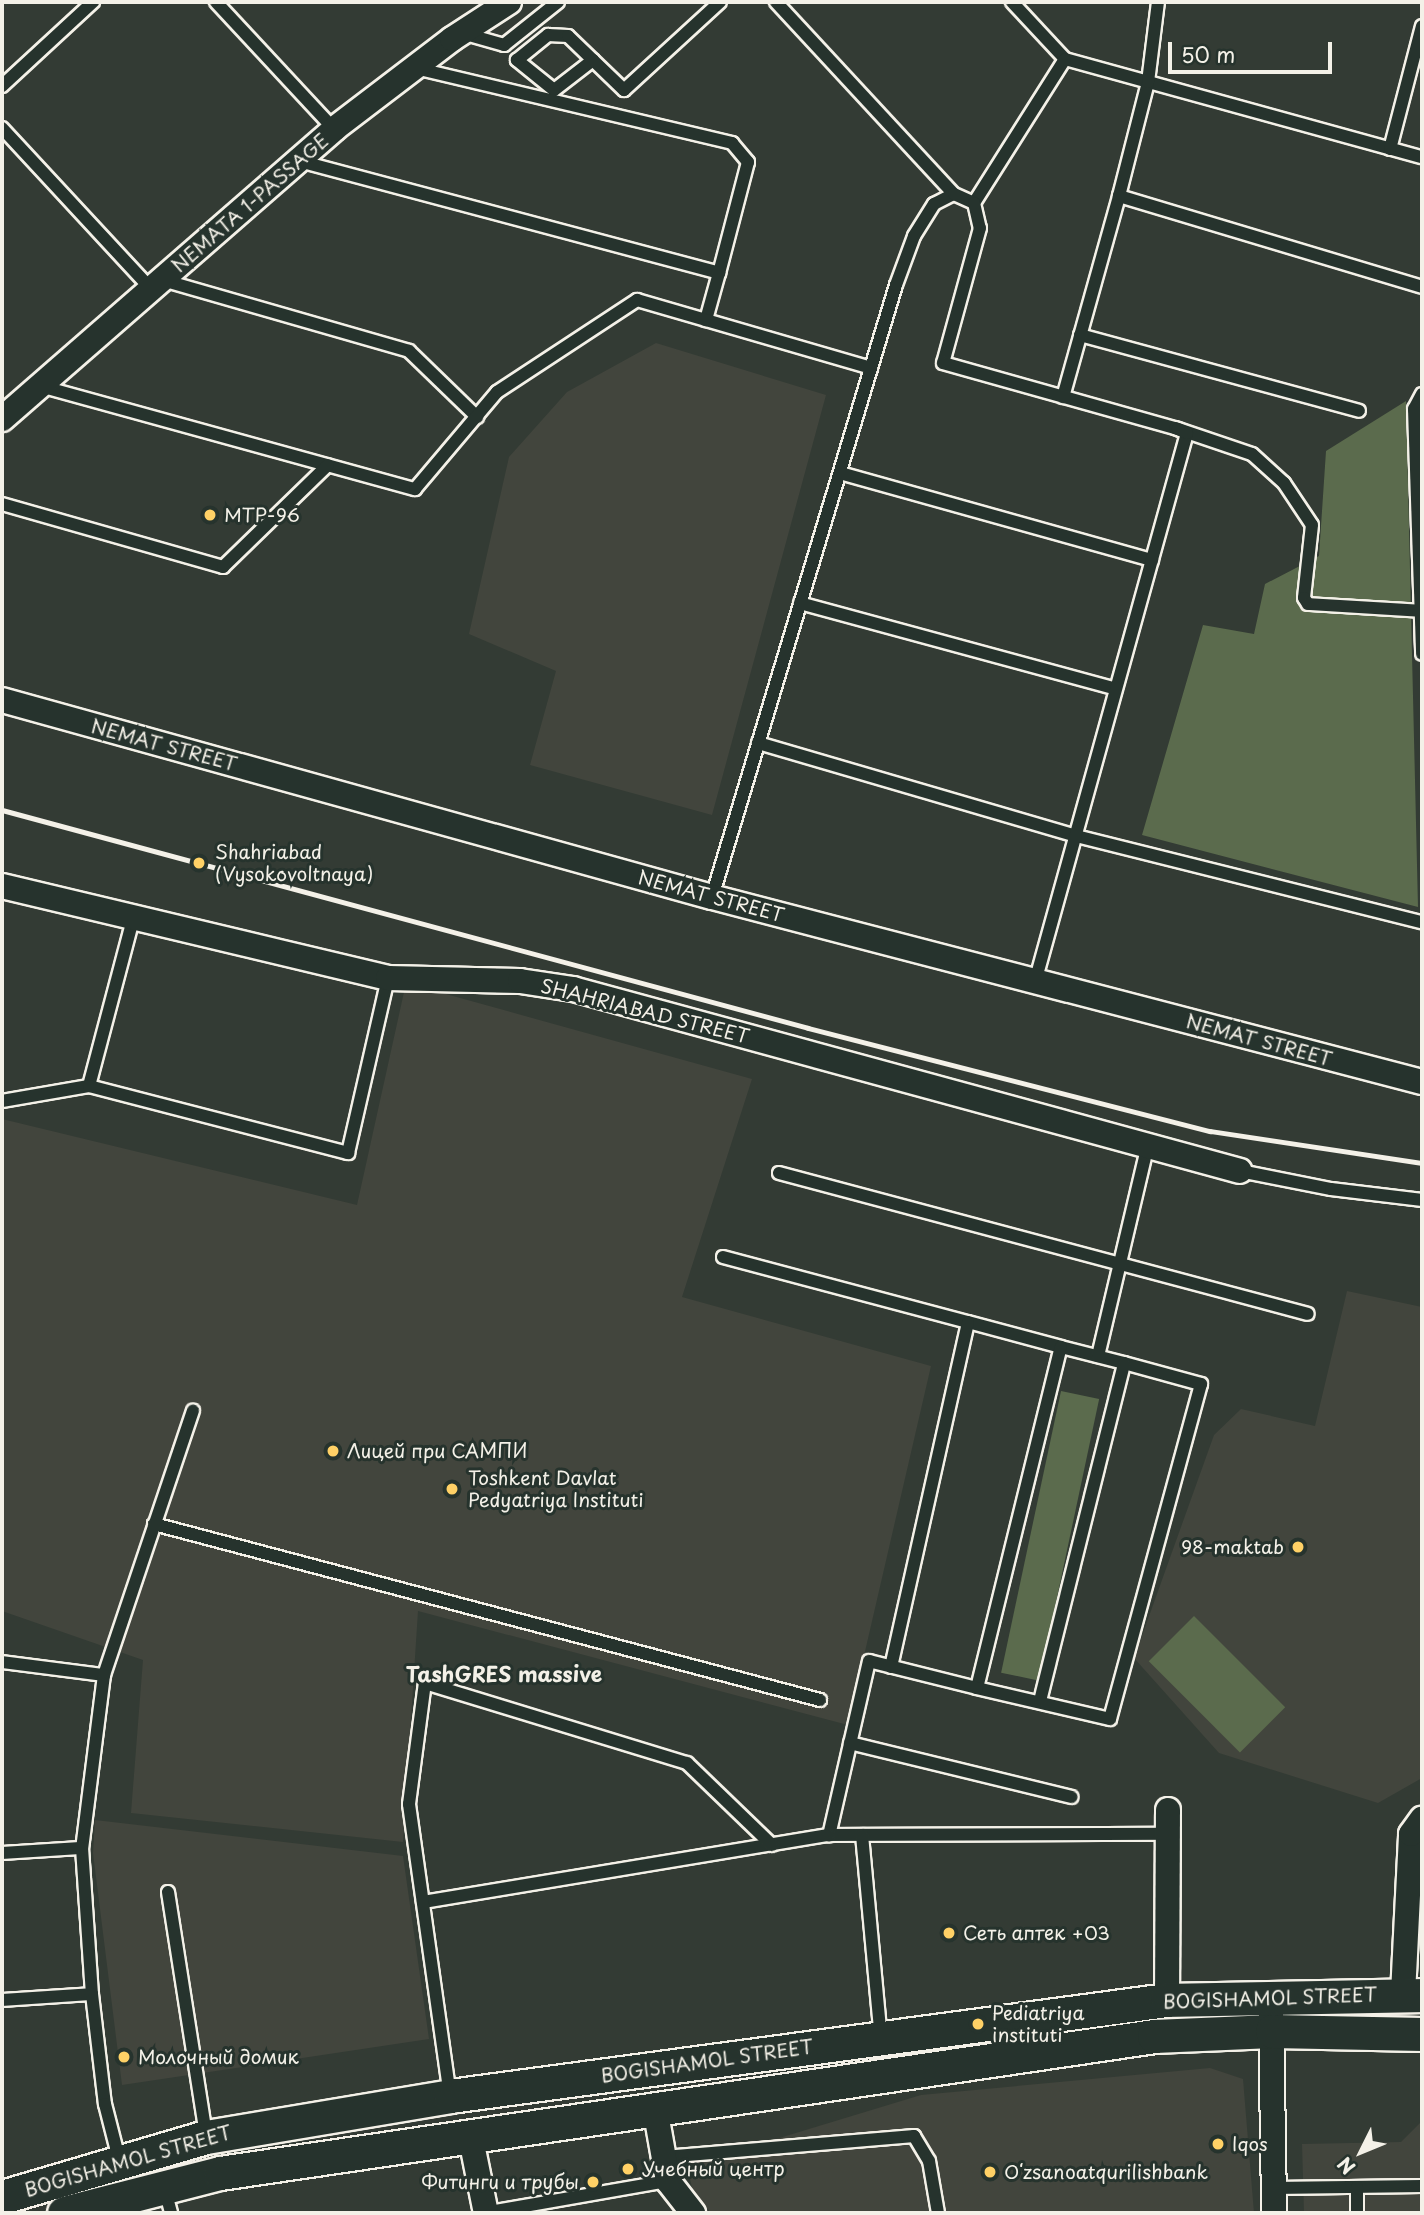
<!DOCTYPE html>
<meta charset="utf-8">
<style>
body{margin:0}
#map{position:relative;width:1424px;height:2215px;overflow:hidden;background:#333b34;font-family:"Playpen Sans",sans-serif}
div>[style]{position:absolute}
.built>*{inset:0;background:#42453d}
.green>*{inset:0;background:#5b6b4d;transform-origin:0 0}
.roads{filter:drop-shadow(2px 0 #f4f1e8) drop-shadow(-2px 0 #f4f1e8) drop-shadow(0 2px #f4f1e8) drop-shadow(0 -2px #f4f1e8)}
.service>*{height:12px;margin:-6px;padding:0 6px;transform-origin:6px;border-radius:6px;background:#26332d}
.minor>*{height:24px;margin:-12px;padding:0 12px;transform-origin:12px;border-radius:12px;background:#26332d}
.secondary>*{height:33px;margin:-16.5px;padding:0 16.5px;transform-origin:16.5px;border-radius:16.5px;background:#26332d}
.rail>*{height:5px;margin:-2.5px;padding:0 2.5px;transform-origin:2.5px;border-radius:2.5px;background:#f4f1e8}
.dots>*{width:19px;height:19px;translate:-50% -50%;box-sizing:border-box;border:4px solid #26332d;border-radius:50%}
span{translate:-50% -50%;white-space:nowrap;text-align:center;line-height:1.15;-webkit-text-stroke:6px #26332d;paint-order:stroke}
.street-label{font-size:19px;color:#f4f1e8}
.poi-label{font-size:19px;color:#f4f1e8}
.left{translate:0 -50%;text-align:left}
.right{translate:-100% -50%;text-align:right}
.neighbourhood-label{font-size:21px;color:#f4f1e8;font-weight:700}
.frame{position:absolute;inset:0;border:4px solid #f4f1e8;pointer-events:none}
.north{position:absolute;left:1326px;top:2117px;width:70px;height:70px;-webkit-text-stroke:5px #26332d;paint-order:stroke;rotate:227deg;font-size:19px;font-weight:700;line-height:28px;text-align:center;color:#f4f1e8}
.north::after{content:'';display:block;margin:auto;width:24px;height:32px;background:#f4f1e8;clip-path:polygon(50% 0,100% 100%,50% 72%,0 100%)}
.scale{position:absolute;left:1168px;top:42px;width:164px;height:32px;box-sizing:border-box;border:4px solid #f4f1e8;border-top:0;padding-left:9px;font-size:21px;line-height:24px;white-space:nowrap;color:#f4f1e8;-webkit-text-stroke:5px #26332d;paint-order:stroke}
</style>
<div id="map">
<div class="built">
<i style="clip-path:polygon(656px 343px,826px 395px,712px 815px,530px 765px,556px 671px,469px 634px,509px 457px,567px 392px)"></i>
<i style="clip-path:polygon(406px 983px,752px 1079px,682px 1297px,931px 1366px,848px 1725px,418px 1611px,403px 1842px,131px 1813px,143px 1660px,2px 1611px,2px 1119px,357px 1205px)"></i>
<i style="clip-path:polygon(1347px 1291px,1422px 1307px,1422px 1778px,1378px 1803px,1219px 1753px,1134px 1658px,1214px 1435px,1241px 1409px,1315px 1426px)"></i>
<i style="clip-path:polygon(95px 1820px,403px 1856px,429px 2039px,122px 2085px,93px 1853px)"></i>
<i style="clip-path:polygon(1210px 2068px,1243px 2079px,1254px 2213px,711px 2213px,693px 2192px,687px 2166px,921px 2095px)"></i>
<i style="clip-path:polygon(1422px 2121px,1422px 2213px,1304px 2213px,1302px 2144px,1401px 2142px)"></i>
</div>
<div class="green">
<i style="clip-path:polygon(1406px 401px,1418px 907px,1142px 835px,1203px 625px,1254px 634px,1265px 584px,1319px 556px,1326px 451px)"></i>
<i style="left:1061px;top:1391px;width:39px;height:288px;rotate:12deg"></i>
<i style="left:1194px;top:1616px;width:129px;height:64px;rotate:45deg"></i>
</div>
<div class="roads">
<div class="service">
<i style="left:216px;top:2px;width:173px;rotate:47.1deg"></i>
<i style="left:776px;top:2px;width:262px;rotate:47.2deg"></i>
<i style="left:1012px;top:2px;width:78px;rotate:47.1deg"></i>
<i style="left:1065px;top:59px;width:370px;rotate:15.4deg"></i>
<i style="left:462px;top:33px;width:44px;rotate:15.9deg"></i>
<i style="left:504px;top:45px;width:69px;rotate:-38.5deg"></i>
<i style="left:593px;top:60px;width:49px;rotate:142.4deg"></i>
<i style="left:554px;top:90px;width:48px;rotate:-141deg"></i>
<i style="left:517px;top:60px;width:40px;rotate:-39deg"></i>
<i style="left:548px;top:35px;width:20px;rotate:3deg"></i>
<i style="left:568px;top:36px;width:78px;rotate:44deg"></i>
<i style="left:624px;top:90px;width:130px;rotate:-42.5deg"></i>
<i style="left:415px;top:68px;width:326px;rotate:13.3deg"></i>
<i style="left:732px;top:143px;width:25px;rotate:50deg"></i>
<i style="left:748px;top:162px;width:115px;rotate:104.6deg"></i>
<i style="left:2px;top:86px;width:124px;rotate:-42.7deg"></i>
<i style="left:2px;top:128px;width:219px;rotate:47.2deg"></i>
<i style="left:1390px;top:149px;width:127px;rotate:-75.4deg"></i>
<i style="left:299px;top:161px;width:435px;rotate:14.9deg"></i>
<i style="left:719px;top:273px;width:49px;rotate:105.5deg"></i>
<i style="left:1119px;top:196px;width:118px;rotate:-75.7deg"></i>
<i style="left:1148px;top:82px;width:81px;rotate:-82.9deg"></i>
<i style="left:974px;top:203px;width:170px;rotate:-57.7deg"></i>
<i style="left:162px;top:280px;width:257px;rotate:16deg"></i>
<i style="left:409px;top:351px;width:95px;rotate:44.1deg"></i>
<i style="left:1080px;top:335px;width:289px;rotate:15.2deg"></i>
<i style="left:40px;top:386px;width:389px;rotate:15.4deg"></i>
<i style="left:415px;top:489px;width:127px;rotate:-49.8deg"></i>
<i style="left:497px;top:392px;width:168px;rotate:-33.3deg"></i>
<i style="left:637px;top:300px;width:244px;rotate:16.2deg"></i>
<i style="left:1422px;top:394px;width:17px;rotate:118deg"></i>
<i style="left:1414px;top:409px;width:245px;rotate:88.1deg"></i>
<i style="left:1063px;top:397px;width:209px;rotate:-74.4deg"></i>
<i style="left:1119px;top:196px;width:316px;rotate:16.7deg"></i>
<i style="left:840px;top:473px;width:324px;rotate:15.6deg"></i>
<i style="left:2px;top:504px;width:230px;rotate:15.9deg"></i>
<i style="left:223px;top:567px;width:146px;rotate:-44.2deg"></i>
<i style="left:800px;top:603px;width:327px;rotate:15.2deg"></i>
<i style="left:758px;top:743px;width:331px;rotate:16.3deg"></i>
<i style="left:1076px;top:836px;width:357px;rotate:14deg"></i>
<i style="left:712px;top:897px;width:639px;rotate:-73.27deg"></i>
<i style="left:896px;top:285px;width:52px;rotate:-69.8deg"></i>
<i style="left:914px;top:236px;width:38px;rotate:-58deg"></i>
<i style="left:934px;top:204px;width:22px;rotate:-27deg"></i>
<i style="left:954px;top:194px;width:22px;rotate:24deg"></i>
<i style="left:974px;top:203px;width:26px;rotate:77deg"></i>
<i style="left:980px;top:228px;width:140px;rotate:105.3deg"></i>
<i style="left:943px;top:363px;width:241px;rotate:15.7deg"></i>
<i style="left:1175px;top:428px;width:81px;rotate:18.7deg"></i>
<i style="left:1252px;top:454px;width:43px;rotate:42.2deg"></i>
<i style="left:1284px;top:483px;width:50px;rotate:56.3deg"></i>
<i style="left:1312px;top:525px;width:73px;rotate:96.3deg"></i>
<i style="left:1304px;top:598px;width:7px;rotate:56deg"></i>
<i style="left:1308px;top:604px;width:114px;rotate:3.5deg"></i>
<i style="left:1035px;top:982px;width:570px;rotate:-74.52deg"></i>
<i style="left:1187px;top:433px;width:10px;rotate:-156deg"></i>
<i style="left:89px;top:1086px;width:172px;rotate:-75.2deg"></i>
<i style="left:2px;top:1101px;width:88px;rotate:-9.8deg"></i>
<i style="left:89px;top:1086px;width:268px;rotate:14.5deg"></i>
<i style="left:348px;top:1153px;width:180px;rotate:-77.1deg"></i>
<i style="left:1240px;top:1171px;width:93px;rotate:11.2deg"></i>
<i style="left:1331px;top:1189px;width:92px;rotate:6.9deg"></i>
<i style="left:779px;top:1173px;width:547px;rotate:14.92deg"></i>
<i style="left:723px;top:1257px;width:253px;rotate:14.9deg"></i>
<i style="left:968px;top:1322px;width:96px;rotate:15deg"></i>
<i style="left:1061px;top:1347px;width:65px;rotate:14.3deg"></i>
<i style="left:1124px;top:1363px;width:80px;rotate:15.3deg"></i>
<i style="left:1201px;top:1384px;width:347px;rotate:105.2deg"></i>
<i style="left:1110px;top:1719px;width:137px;rotate:-166.9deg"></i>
<i style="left:977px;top:1688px;width:351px;rotate:-76.2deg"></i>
<i style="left:1098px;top:1356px;width:218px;rotate:-76.7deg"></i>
<i style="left:154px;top:1524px;width:689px;rotate:14.8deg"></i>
<i style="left:2px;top:1662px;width:103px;rotate:7.3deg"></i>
<i style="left:104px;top:1675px;width:174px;rotate:97.2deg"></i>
<i style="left:82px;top:1848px;width:146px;rotate:86.1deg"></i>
<i style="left:92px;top:1994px;width:111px;rotate:83.3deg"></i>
<i style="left:105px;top:2104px;width:57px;rotate:75.7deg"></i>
<i style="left:891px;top:1667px;width:353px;rotate:-77.4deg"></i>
<i style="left:104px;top:1675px;width:279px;rotate:-71.4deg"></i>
<i style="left:977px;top:1688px;width:111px;rotate:-166deg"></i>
<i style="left:869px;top:1661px;width:179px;rotate:102.9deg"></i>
<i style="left:829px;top:1835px;width:338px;rotate:-0.2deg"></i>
<i style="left:1040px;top:1701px;width:348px;rotate:-76deg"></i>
<i style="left:850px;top:1743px;width:228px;rotate:13.7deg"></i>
<i style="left:862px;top:1835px;width:204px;rotate:84.7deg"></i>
<i style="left:2px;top:1853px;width:80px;rotate:-3.6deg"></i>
<i style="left:168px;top:1892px;width:247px;rotate:81.1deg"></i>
<i style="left:423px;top:1902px;width:411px;rotate:-9.4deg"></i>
<i style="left:2px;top:2000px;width:90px;rotate:-3.8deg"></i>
<i style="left:450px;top:2096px;width:295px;rotate:-98deg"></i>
<i style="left:409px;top:1804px;width:122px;rotate:-82.5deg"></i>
<i style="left:425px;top:1683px;width:274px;rotate:17deg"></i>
<i style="left:687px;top:1763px;width:118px;rotate:44deg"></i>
<i style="left:664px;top:2157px;width:251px;rotate:-4.8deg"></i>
<i style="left:914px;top:2136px;width:29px;rotate:59deg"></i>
<i style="left:929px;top:2161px;width:53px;rotate:80.2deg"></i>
<i style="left:1274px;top:2188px;width:148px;rotate:-0.8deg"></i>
<i style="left:165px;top:2190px;width:24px;rotate:75deg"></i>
<i style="left:484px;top:2213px;width:187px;rotate:-9.9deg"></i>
<i style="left:1357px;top:2213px;width:26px;rotate:-90deg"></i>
</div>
<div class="minor">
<i style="left:2px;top:419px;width:441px;rotate:-41.1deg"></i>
<i style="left:334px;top:129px;width:148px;rotate:-37.3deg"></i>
<i style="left:452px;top:39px;width:68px;rotate:-33deg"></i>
<i style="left:2px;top:700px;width:737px;rotate:15.51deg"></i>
<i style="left:712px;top:897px;width:734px;rotate:14.6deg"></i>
<i style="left:2px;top:886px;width:397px;rotate:13.4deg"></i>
<i style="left:388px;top:978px;width:132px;rotate:1.3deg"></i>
<i style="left:520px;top:981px;width:54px;rotate:8.6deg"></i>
<i style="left:573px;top:989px;width:691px;rotate:15.26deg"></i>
<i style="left:1403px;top:1994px;width:160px;rotate:-87.1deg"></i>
<i style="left:1411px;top:1834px;width:19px;rotate:-54deg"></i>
<i style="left:1167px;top:2000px;width:190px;rotate:-89.7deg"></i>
<i style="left:1271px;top:2014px;width:199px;rotate:89.1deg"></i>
<i style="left:655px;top:2108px;width:74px;rotate:79.9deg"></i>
<i style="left:668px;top:2181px;width:41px;rotate:52deg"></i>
<i style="left:470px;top:2134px;width:81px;rotate:78.6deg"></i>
</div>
<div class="secondary">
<i style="left:2px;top:2197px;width:213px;rotate:-16.4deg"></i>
<i style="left:206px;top:2137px;width:247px;rotate:-9.5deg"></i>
<i style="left:450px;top:2096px;width:723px;rotate:-7.63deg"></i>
<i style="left:1167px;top:2000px;width:255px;rotate:-1.1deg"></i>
<i style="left:64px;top:2213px;width:161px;rotate:-14.4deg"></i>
<i style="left:220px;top:2173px;width:944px;rotate:-8.34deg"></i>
<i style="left:1154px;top:2036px;width:118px;rotate:-2.4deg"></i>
<i style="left:1272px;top:2031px;width:150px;rotate:1.1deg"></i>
</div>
</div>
<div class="rail">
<i style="left:2px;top:810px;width:835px;rotate:15.13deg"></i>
<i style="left:808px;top:1028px;width:415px;rotate:14.4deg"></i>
<i style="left:1210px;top:1131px;width:214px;rotate:8.6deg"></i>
</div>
<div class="dots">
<i style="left:210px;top:515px;background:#ffd166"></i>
<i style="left:199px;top:863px;background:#ffd166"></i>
<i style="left:333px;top:1451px;background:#ffd166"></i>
<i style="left:452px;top:1489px;background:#ffd166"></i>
<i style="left:1298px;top:1547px;background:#ffd166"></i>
<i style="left:949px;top:1933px;background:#ffd166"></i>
<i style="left:978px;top:2024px;background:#ffd166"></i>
<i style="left:124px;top:2057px;background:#ffd166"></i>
<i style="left:1218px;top:2144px;background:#ffd166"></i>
<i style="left:628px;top:2169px;background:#ffd166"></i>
<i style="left:990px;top:2172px;background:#ffd166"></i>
<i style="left:593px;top:2182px;background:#ffd166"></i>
</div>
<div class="street-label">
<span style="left:250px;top:203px;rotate:-41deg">NEMATA 1-PASSAGE</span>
<span style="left:164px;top:745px;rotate:15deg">NEMAT STREET</span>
<span style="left:711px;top:896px;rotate:15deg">NEMAT STREET</span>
<span style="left:645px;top:1011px;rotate:14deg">SHAHRIABAD STREET</span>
<span style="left:1259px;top:1040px;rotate:15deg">NEMAT STREET</span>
<span style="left:1270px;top:1998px;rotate:-2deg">BOGISHAMOL STREET</span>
<span style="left:707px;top:2061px;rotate:-8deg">BOGISHAMOL STREET</span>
<span style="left:128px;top:2161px;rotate:-16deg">BOGISHAMOL STREET</span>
</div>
<div class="poi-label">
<span class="left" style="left:224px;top:515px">MTP-96</span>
<span class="left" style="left:215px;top:863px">Shahriabad<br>(Vysokovoltnaya)</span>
<span class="left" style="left:347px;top:1451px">Лицей при САМПИ</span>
<span class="left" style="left:468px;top:1489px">Toshkent Davlat<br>Pedyatriya Instituti</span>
<span class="right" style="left:1284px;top:1547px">98-maktab</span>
<span class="left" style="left:963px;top:1933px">Сеть аптек +03</span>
<span class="left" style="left:992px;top:2024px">Pediatriya<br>instituti</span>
<span class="left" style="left:138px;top:2057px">Молочный домик</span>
<span class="left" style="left:1232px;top:2144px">Iqos</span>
<span class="left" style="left:642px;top:2169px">Учебный центр</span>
<span class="left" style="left:1004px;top:2172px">Oʻzsanoatqurilishbank</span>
<span class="right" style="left:579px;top:2182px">Фитинги и трубы</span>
</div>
<div class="neighbourhood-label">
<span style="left:504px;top:1673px">TashGRES massive</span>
</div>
<div class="frame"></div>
<div class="north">N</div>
<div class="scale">50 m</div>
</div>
